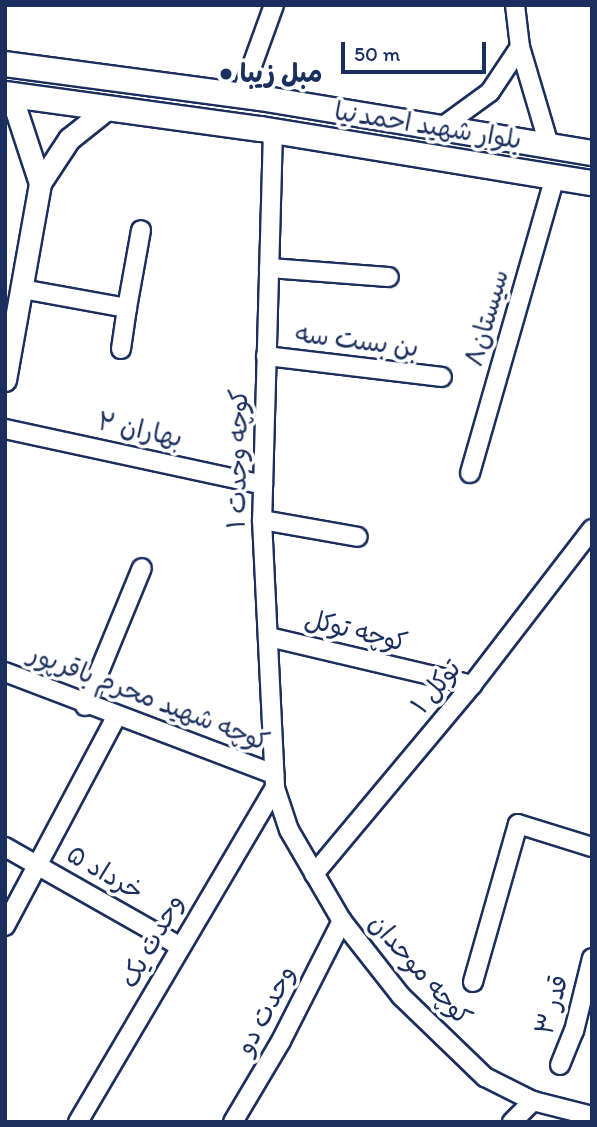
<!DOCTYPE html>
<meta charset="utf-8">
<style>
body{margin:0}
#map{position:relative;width:597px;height:1127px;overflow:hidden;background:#fff;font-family:Itim,"Playpen Sans Arabic",sans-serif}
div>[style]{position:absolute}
.roads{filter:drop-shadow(2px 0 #1b2f5e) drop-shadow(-2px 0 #1b2f5e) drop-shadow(0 2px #1b2f5e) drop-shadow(0 -2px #1b2f5e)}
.minor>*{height:18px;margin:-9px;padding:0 9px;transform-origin:9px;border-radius:9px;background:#fff}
.tertiary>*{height:21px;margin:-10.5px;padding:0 10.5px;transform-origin:10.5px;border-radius:10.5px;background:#fff}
.secondary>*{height:24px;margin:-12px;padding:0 12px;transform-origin:12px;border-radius:12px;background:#fff}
.dots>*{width:19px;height:19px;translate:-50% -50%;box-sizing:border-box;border:4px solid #fff;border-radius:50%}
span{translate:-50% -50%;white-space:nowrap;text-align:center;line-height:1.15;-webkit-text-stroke:7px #fff;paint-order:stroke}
.poi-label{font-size:26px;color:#1b2f5e;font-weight:700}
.left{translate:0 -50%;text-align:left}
.street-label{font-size:26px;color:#1b2f5e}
.frame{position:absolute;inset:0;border:7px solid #1b2f5e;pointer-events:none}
.scale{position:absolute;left:341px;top:42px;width:145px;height:32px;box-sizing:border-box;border:4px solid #1b2f5e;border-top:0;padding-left:9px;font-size:21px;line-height:24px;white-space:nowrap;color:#1b2f5e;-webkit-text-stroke:5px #fff;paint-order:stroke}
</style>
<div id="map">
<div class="roads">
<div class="minor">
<i style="left:515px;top:5px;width:42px;rotate:83.2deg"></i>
<i style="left:520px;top:47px;width:102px;rotate:73.5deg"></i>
<i style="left:241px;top:96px;width:97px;rotate:-70.1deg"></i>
<i style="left:442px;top:127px;width:59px;rotate:-36.1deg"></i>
<i style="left:490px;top:92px;width:54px;rotate:-56.3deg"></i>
<i style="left:273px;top:131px;width:389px;rotate:91.6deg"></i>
<i style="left:262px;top:520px;width:268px;rotate:87.2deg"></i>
<i style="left:275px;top:788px;width:44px;rotate:71.6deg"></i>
<i style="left:289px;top:830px;width:105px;rotate:59.8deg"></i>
<i style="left:342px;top:921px;width:95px;rotate:51.8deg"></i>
<i style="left:401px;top:996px;width:117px;rotate:44deg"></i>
<i style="left:485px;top:1077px;width:54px;rotate:26.6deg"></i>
<i style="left:533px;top:1101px;width:61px;rotate:14.3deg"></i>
<i style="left:269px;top:268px;width:120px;rotate:4.3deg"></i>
<i style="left:22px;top:289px;width:107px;rotate:10.3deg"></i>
<i style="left:127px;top:308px;width:79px;rotate:-79.8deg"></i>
<i style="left:121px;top:349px;width:41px;rotate:-81.7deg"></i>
<i style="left:266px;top:356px;width:177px;rotate:6.8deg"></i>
<i style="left:5px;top:429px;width:264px;rotate:12.2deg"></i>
<i style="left:470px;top:473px;width:308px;rotate:-74deg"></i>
<i style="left:262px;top:520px;width:97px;rotate:10deg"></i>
<i style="left:269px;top:637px;width:209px;rotate:13.3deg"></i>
<i style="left:5px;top:672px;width:288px;rotate:20.8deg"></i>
<i style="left:85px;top:706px;width:149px;rotate:-67.6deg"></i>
<i style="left:5px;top:847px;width:200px;rotate:29.6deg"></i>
<i style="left:314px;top:874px;width:246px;rotate:-50.1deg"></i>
<i style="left:472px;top:685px;width:197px;rotate:-52.4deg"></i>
<i style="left:5px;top:926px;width:237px;rotate:-62deg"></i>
<i style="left:473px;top:982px;width:164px;rotate:-74.1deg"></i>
<i style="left:518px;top:824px;width:77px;rotate:17.3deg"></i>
<i style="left:560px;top:1065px;width:37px;rotate:-68deg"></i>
<i style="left:574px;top:1031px;width:75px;rotate:-76.1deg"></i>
<i style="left:78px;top:1122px;width:388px;rotate:-59.5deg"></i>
<i style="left:233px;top:1122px;width:94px;rotate:-59.3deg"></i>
<i style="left:281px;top:1041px;width:135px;rotate:-63.1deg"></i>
<i style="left:512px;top:1122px;width:30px;rotate:-45deg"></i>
</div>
<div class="tertiary">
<i style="left:11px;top:95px;width:93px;rotate:71.8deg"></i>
<i style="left:5px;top:380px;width:200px;rotate:-79.9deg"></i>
<i style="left:40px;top:183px;width:53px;rotate:-56.6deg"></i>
<i style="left:69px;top:139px;width:50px;rotate:-38.5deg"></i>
</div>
<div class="secondary">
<i style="left:5px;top:64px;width:257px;rotate:7.6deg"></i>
<i style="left:260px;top:98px;width:337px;rotate:9.4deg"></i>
<i style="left:5px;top:94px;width:258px;rotate:7.8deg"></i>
<i style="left:261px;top:129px;width:335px;rotate:9.3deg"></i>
</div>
</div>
<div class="dots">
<i style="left:226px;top:74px;background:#1b2f5e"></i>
</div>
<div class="poi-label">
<span class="left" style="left:240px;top:74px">مبل زیبا</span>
</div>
<div class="street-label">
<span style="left:428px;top:126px;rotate:9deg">بلوار شهید احمدنیا</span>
<span style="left:487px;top:318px;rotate:-74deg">سیستان۸</span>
<span style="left:357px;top:341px;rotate:7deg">بن بست سه</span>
<span style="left:140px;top:430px;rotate:12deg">بهاران ۲</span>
<span style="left:238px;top:459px;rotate:-89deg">کوچه وحدت ۱</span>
<span style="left:356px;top:631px;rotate:14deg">کوچه توکل</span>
<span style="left:436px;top:687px;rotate:-50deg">توکل ۱</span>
<span style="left:149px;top:698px;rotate:21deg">کوچه شهید محرم باقرپور</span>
<span style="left:105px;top:873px;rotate:30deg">خرداد ۵</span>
<span style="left:152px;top:941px;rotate:-61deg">وحدت یک</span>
<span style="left:420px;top:970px;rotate:48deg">کوچه موحدان</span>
<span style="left:552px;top:1005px;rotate:-74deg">قدر ۳</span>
<span style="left:266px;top:1010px;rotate:-62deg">وحدت دو</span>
</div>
<div class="frame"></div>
<div class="scale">50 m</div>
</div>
